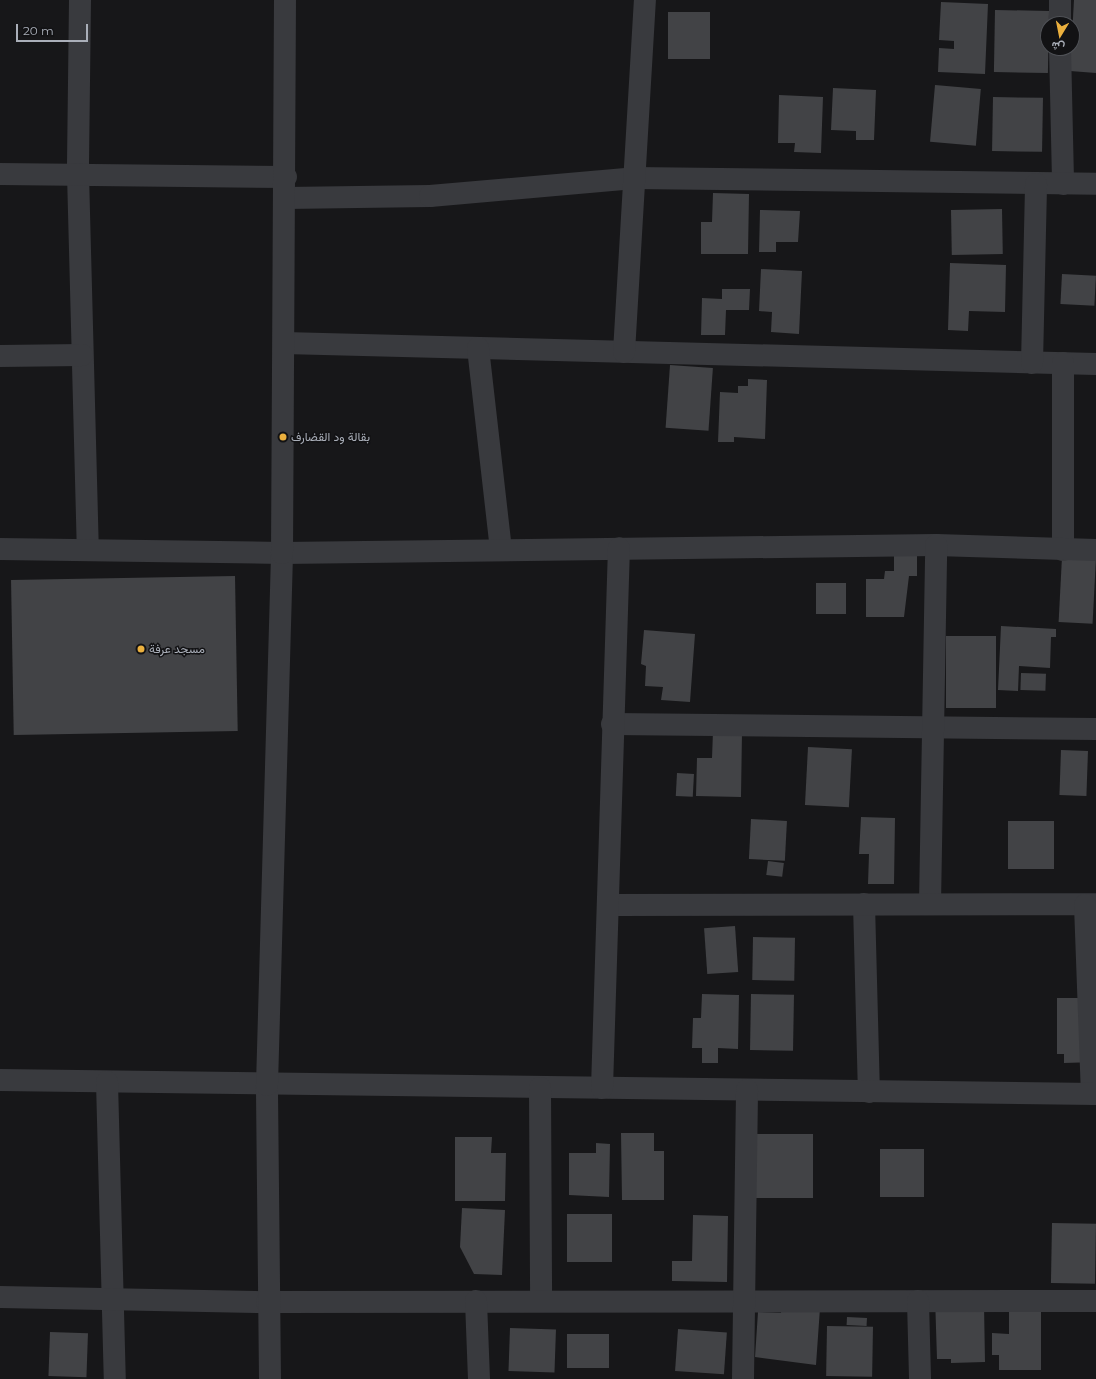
<!DOCTYPE html>
<meta charset="utf-8">
<style>
body{margin:0}
#map{position:relative;width:1096px;height:1379px;overflow:hidden;background:#171719;font-family:Montserrat,Vazirmatn,sans-serif}
div>[style]{position:absolute}
.building>*{inset:0;background:#424346;transform-origin:0 0}
.minor>*{height:22px;margin:-11px;padding:0 11px;transform-origin:11px;border-radius:11px;background:#393a3e}
.dots>*{width:11px;height:11px;translate:-50% -50%;box-sizing:border-box;border:2px solid #121214;border-radius:50%}
span{translate:-50% -50%;white-space:nowrap;text-align:center;line-height:1.15;-webkit-text-stroke:3px #121214;paint-order:stroke}
.poi-label{font-size:12px;color:#aaafb9}
.left{translate:0 -50%;text-align:left}
.north{position:absolute;left:1040px;top:16px;width:40px;height:40px;box-sizing:border-box;background:#121214;border:1px solid #4f5156;border-radius:50%;rotate:190deg;font-size:11px;font-weight:700;line-height:16px;text-align:center;color:#aaafb9}
.north::after{content:'';display:block;margin:auto;width:14px;height:18px;background:#ebb03e;clip-path:polygon(50% 0,100% 100%,50% 72%,0 100%)}
.scale{position:absolute;left:16px;top:24px;width:72px;height:18px;box-sizing:border-box;border:2px solid #aaafb9;border-top:0;padding-left:5px;font-size:12px;line-height:14px;white-space:nowrap;color:#aaafb9;-webkit-text-stroke:3px #121214;paint-order:stroke}
</style>
<div id="map">
<div class="building">
<i style="clip-path:polygon(1074px 0,1096px 0,1096px 73px,1070px 71px)"></i>
<i style="clip-path:polygon(941px 2px,988px 4px,985px 74px,938px 72px,939px 48px,954px 49px,954px 41px,939px 40px)"></i>
<i style="left:995px;top:10px;width:54px;height:62px;rotate:1deg"></i>
<i style="left:668px;top:12px;width:42px;height:47px"></i>
<i style="left:935px;top:85px;width:46px;height:57px;rotate:5deg"></i>
<i style="clip-path:polygon(833px 88px,876px 90px,874px 140px,856px 140px,856px 131px,831px 130px)"></i>
<i style="clip-path:polygon(779px 95px,823px 97px,821px 153px,794px 152px,795px 143px,778px 143px)"></i>
<i style="left:993px;top:97px;width:50px;height:54px;rotate:1deg"></i>
<i style="clip-path:polygon(713px 193px,749px 194px,748px 254px,701px 254px,701px 222px,712px 222px)"></i>
<i style="left:1002px;top:209px;width:45px;height:51px;rotate:89deg"></i>
<i style="clip-path:polygon(760px 210px,800px 211px,798px 242px,776px 242px,776px 252px,759px 252px)"></i>
<i style="clip-path:polygon(950px 263px,1006px 265px,1005px 312px,969px 311px,968px 331px,948px 330px)"></i>
<i style="clip-path:polygon(761px 269px,802px 271px,799px 334px,771px 332px,772px 312px,759px 311px)"></i>
<i style="left:1062px;top:274px;width:34px;height:30px;rotate:3deg"></i>
<i style="clip-path:polygon(722px 289px,750px 289px,749px 310px,726px 310px,725px 335px,701px 335px,702px 298px,722px 299px)"></i>
<i style="left:670px;top:365px;width:43px;height:63px;rotate:4deg"></i>
<i style="clip-path:polygon(748px 379px,767px 380px,765px 439px,734px 437px,734px 442px,718px 442px,720px 392px,738px 393px,738px 386px,748px 386px)"></i>
<i style="clip-path:polygon(894px 553px,917px 554px,917px 576px,909px 576px,904px 617px,866px 617px,866px 579px,884px 579px,885px 571px,894px 571px)"></i>
<i style="left:1062px;top:557px;width:34px;height:65px;rotate:3deg"></i>
<i style="left:235px;top:576px;width:155px;height:224px;rotate:89deg"></i>
<i style="left:816px;top:583px;width:30px;height:31px"></i>
<i style="clip-path:polygon(1001px 626px,1056px 629px,1056px 637px,1051px 637px,1050px 668px,1019px 666px,1018px 691px,998px 690px)"></i>
<i style="clip-path:polygon(644px 630px,695px 634px,690px 702px,661px 700px,663px 687px,645px 686px,646px 666px,641px 664px)"></i>
<i style="left:946px;top:636px;width:50px;height:72px"></i>
<i style="left:1021px;top:673px;width:25px;height:17px;rotate:2deg"></i>
<i style="clip-path:polygon(713px 731px,742px 732px,741px 797px,696px 796px,697px 758px,712px 758px)"></i>
<i style="left:808px;top:747px;width:44px;height:58px;rotate:3deg"></i>
<i style="left:1061px;top:750px;width:27px;height:45px;rotate:2deg"></i>
<i style="left:677px;top:773px;width:17px;height:23px;rotate:3deg"></i>
<i style="clip-path:polygon(861px 817px,895px 818px,894px 884px,868px 884px,869px 854px,859px 854px)"></i>
<i style="left:751px;top:819px;width:36px;height:40px;rotate:3deg"></i>
<i style="left:1008px;top:821px;width:46px;height:48px"></i>
<i style="left:768px;top:861px;width:16px;height:14px;rotate:7deg"></i>
<i style="left:735px;top:926px;width:46px;height:31px;rotate:86deg"></i>
<i style="left:753px;top:937px;width:42px;height:43px;rotate:1deg"></i>
<i style="clip-path:polygon(702px 994px,739px 995px,738px 1049px,718px 1048px,718px 1063px,702px 1063px,702px 1048px,692px 1048px,693px 1018px,701px 1018px)"></i>
<i style="left:751px;top:994px;width:43px;height:56px;rotate:1deg"></i>
<i style="clip-path:polygon(1057px 998px,1096px 998px,1096px 1062px,1064px 1063px,1064px 1054px,1057px 1054px)"></i>
<i style="clip-path:polygon(621px 1133px,654px 1133px,654px 1151px,664px 1151px,664px 1200px,622px 1200px)"></i>
<i style="left:755px;top:1134px;width:58px;height:64px"></i>
<i style="clip-path:polygon(455px 1137px,492px 1137px,491px 1153px,506px 1153px,505px 1201px,455px 1201px)"></i>
<i style="clip-path:polygon(596px 1143px,610px 1144px,609px 1197px,569px 1195px,569px 1153px,596px 1153px)"></i>
<i style="left:880px;top:1149px;width:44px;height:48px"></i>
<i style="clip-path:polygon(462px 1208px,505px 1210px,502px 1275px,474px 1274px,460px 1247px)"></i>
<i style="left:567px;top:1214px;width:45px;height:48px"></i>
<i style="clip-path:polygon(693px 1215px,728px 1216px,727px 1282px,672px 1281px,672px 1261px,692px 1261px)"></i>
<i style="left:1052px;top:1223px;width:44px;height:60px;rotate:1deg"></i>
<i style="clip-path:polygon(935px 1297px,984px 1304px,985px 1362px,951px 1363px,951px 1359px,937px 1359px)"></i>
<i style="clip-path:polygon(782px 1305px,820px 1308px,816px 1365px,755px 1357px,758px 1312px,781px 1313px)"></i>
<i style="clip-path:polygon(1009px 1306px,1041px 1306px,1041px 1370px,999px 1370px,999px 1355px,992px 1355px,992px 1333px,1009px 1334px)"></i>
<i style="left:847px;top:1317px;width:20px;height:8px;rotate:3deg"></i>
<i style="left:827px;top:1326px;width:46px;height:50px;rotate:1deg"></i>
<i style="left:510px;top:1328px;width:46px;height:43px;rotate:2deg"></i>
<i style="left:678px;top:1329px;width:49px;height:42px;rotate:4deg"></i>
<i style="left:50px;top:1332px;width:38px;height:44px;rotate:2deg"></i>
<i style="left:567px;top:1334px;width:42px;height:34px"></i>
</div>
<div class="minor">
<i style="left:80px;top:0;width:174px;rotate:90.7deg"></i>
<i style="left:78px;top:174px;width:375px;rotate:88.5deg"></i>
<i style="left:1060px;top:0;width:24px;rotate:90deg"></i>
<i style="left:1060px;top:48px;width:136px;rotate:88.7deg"></i>
<i style="left:0;top:174px;width:286px;rotate:0.6deg"></i>
<i style="left:286px;top:198px;width:144px;rotate:-0.8deg"></i>
<i style="left:430px;top:196px;width:205px;rotate:-5deg"></i>
<i style="left:634px;top:178px;width:462px;rotate:0.7deg"></i>
<i style="left:284px;top:343px;width:812px;rotate:1.48deg"></i>
<i style="left:478px;top:348px;width:203px;rotate:83.5deg"></i>
<i style="left:624px;top:352px;width:353px;rotate:-86.6deg"></i>
<i style="left:0;top:356px;width:82px;rotate:-0.7deg"></i>
<i style="left:1032px;top:363px;width:179px;rotate:-88.7deg"></i>
<i style="left:1063px;top:363px;width:187px;rotate:90deg"></i>
<i style="left:0;top:549px;width:282px;rotate:0.8deg"></i>
<i style="left:282px;top:553px;width:654px;rotate:-0.7deg"></i>
<i style="left:936px;top:545px;width:160px;rotate:1.8deg"></i>
<i style="left:612px;top:724px;width:484px;rotate:0.6deg"></i>
<i style="left:864px;top:904px;width:188px;rotate:88.5deg"></i>
<i style="left:930px;top:904px;width:359px;rotate:-89deg"></i>
<i style="left:610px;top:905px;width:486px;rotate:-0.1deg"></i>
<i style="left:1085px;top:905px;width:189px;rotate:87.9deg"></i>
<i style="left:0;top:1080px;width:1096px;rotate:0.73deg"></i>
<i style="left:107px;top:1082px;width:297px;rotate:88.5deg"></i>
<i style="left:540px;top:1088px;width:213px;rotate:89.7deg"></i>
<i style="left:602px;top:1088px;width:540px;rotate:-88.2deg"></i>
<i style="left:0;top:1297px;width:267px;rotate:1.1deg"></i>
<i style="left:267px;top:1302px;width:829px;rotate:-0.07deg"></i>
<i style="left:476px;top:1301px;width:78px;rotate:87.8deg"></i>
<i style="left:918px;top:1301px;width:78px;rotate:88.5deg"></i>
<i style="left:270px;top:1379px;width:294px;rotate:-90.6deg"></i>
<i style="left:267px;top:1085px;width:532px;rotate:-88.38deg"></i>
<i style="left:282px;top:553px;width:553px;rotate:-89.69deg"></i>
<i style="left:743px;top:1379px;width:289px;rotate:-89.2deg"></i>
</div>
<div class="dots">
<i style="left:283px;top:437px;background:#ebb03e"></i>
<i style="left:141px;top:649px;background:#ebb03e"></i>
</div>
<div class="poi-label">
<span class="left" style="left:291px;top:437px">بقالة ود القضارف</span>
<span class="left" style="left:149px;top:649px">مسجد عرفة</span>
</div>
<div class="north">ش</div>
<div class="scale">20 m</div>
</div>
